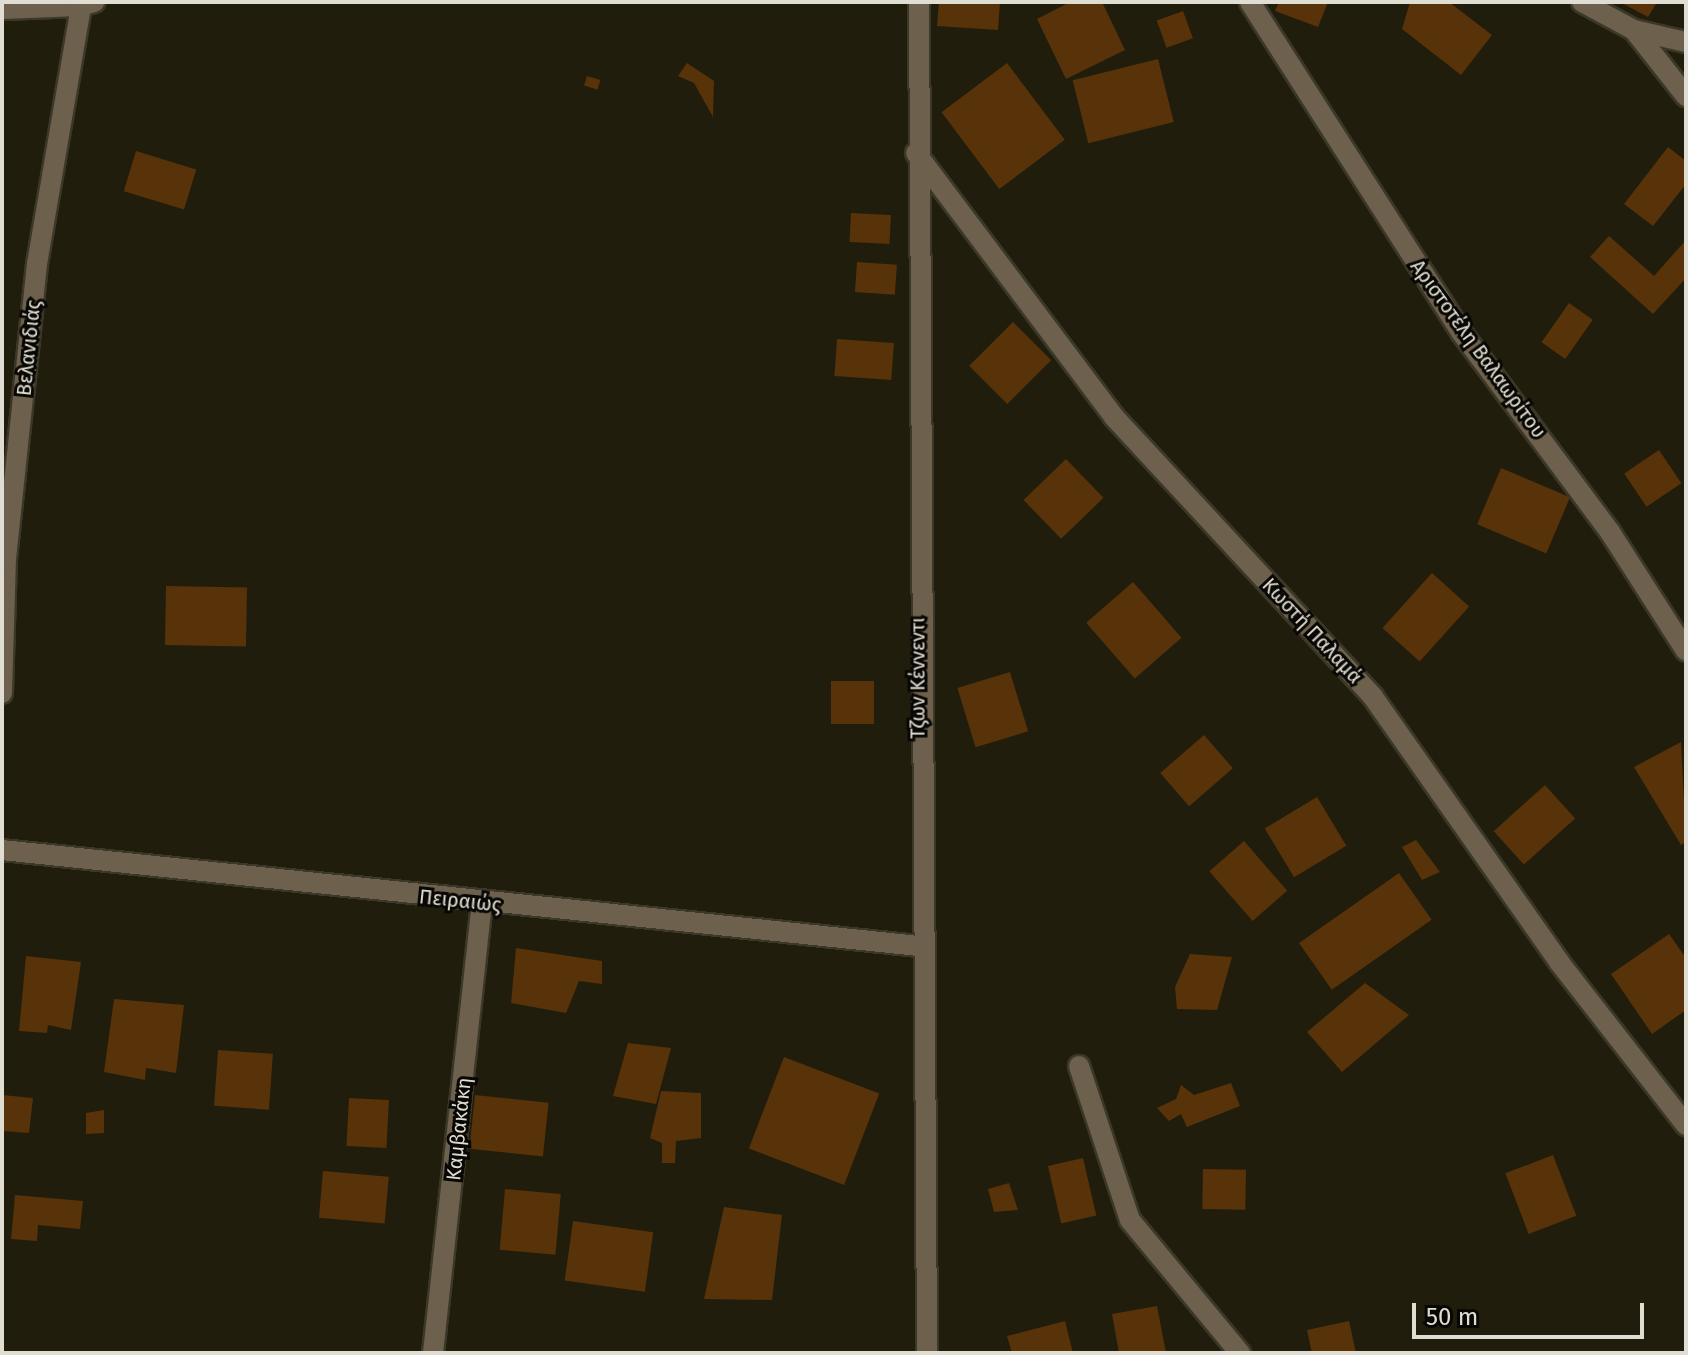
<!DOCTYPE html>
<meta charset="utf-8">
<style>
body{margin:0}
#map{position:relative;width:1688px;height:1355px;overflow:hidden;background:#201d0d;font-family:"Fira Sans",sans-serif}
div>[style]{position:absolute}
.building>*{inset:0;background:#583208;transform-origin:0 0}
.roads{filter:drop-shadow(2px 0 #3b3829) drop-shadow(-2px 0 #3b3829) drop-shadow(0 2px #3b3829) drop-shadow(0 -2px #3b3829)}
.minor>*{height:20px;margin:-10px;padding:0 10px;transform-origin:10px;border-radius:10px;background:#6d604c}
span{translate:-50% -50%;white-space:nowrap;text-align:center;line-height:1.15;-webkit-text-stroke:6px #090703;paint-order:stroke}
.street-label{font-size:20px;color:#e0ded3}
.frame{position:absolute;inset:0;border:4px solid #e0ded3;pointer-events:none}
.scale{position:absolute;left:1412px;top:1303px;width:232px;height:36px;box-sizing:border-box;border:4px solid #e0ded3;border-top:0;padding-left:10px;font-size:24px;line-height:28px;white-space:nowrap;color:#e0ded3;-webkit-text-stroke:6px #090703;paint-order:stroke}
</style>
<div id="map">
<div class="building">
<i style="clip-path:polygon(939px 2px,1000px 2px,998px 30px,937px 26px)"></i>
<i style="clip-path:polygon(1070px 2px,1102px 2px,1125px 50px,1066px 79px,1037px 19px)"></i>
<i style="clip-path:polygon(1279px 2px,1328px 2px,1318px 27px,1275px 11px)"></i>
<i style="clip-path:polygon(1410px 2px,1449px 2px,1492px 35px,1461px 75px,1402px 29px)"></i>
<i style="clip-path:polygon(1620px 2px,1657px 2px,1648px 17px)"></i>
<i style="left:1183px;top:11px;width:29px;height:28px;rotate:70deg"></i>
<i style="left:1158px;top:59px;width:65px;height:88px;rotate:76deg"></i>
<i style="clip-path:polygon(687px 63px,714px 81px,713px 117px,694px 83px,678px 76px)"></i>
<i style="left:1007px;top:63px;width:96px;height:82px;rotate:53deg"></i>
<i style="left:587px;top:76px;width:14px;height:10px;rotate:17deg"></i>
<i style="clip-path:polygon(1668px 147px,1686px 161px,1686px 184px,1653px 226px,1624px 204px)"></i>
<i style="left:136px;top:151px;width:63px;height:42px;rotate:17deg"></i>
<i style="left:851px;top:213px;width:40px;height:29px;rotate:3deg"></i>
<i style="clip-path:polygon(1609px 236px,1654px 276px,1686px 240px,1686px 278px,1653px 314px,1590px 257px)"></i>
<i style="left:857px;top:262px;width:40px;height:30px;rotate:4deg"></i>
<i style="left:1569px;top:303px;width:29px;height:48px;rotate:35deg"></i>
<i style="left:1013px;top:322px;width:54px;height:62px;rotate:45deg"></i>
<i style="left:837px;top:339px;width:57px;height:37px;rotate:4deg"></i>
<i style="left:1659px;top:450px;width:40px;height:42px;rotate:56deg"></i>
<i style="left:1066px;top:459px;width:54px;height:59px;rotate:46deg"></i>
<i style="left:1501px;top:468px;width:75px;height:61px;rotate:23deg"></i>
<i style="left:1432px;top:573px;width:50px;height:74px;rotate:42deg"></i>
<i style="left:1133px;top:582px;width:74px;height:62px;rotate:49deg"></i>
<i style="left:166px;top:586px;width:81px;height:59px;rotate:1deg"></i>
<i style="left:1010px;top:672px;width:62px;height:55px;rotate:73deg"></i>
<i style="left:831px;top:681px;width:43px;height:43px"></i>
<i style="left:1204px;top:735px;width:44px;height:58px;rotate:49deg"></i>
<i style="clip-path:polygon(1681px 742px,1686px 842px,1681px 845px,1634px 767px)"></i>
<i style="left:1545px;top:785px;width:45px;height:69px;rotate:48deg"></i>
<i style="left:1317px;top:797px;width:57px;height:61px;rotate:59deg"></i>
<i style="clip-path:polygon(1416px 840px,1440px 872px,1422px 880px,1402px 847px)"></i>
<i style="left:1244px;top:841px;width:66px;height:46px;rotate:49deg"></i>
<i style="left:1399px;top:873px;width:57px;height:122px;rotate:55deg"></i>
<i style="clip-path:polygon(1669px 934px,1686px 958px,1686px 1010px,1652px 1034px,1611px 974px)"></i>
<i style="clip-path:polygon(516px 948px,602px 961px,602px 984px,579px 981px,566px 1013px,511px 1003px)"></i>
<i style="clip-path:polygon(1190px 954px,1232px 957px,1217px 1010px,1177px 1009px,1175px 987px)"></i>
<i style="clip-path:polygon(26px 956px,81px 962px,71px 1030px,48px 1025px,47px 1033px,19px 1031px)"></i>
<i style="clip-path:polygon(1365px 983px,1409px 1015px,1342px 1072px,1307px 1032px)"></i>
<i style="clip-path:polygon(114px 999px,184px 1005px,176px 1073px,146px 1068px,145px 1080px,104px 1072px)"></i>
<i style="clip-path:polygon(628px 1043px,671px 1048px,656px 1104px,613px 1096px)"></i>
<i style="left:218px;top:1050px;width:55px;height:56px;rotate:4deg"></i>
<i style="left:784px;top:1057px;width:102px;height:98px;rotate:21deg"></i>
<i style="clip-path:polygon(1231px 1083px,1240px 1106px,1187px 1127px,1181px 1114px,1169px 1121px,1157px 1108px,1176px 1099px,1181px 1085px,1194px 1095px)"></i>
<i style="clip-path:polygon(661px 1091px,701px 1093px,701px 1138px,676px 1141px,675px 1163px,662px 1163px,662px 1143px,650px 1138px)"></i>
<i style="clip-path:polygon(2px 1095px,33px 1098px,29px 1133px,2px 1131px)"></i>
<i style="left:475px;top:1095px;width:74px;height:54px;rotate:6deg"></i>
<i style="left:349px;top:1098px;width:40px;height:48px;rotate:3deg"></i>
<i style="clip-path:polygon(104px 1110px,104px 1133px,86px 1134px,86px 1113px)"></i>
<i style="left:1553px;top:1155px;width:65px;height:51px;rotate:69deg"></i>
<i style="left:1083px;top:1158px;width:59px;height:36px;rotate:77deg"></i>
<i style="left:1203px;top:1169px;width:43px;height:40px;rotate:1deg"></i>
<i style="left:323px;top:1171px;width:66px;height:47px;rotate:5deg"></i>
<i style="clip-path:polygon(1009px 1183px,1018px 1210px,994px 1212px,988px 1189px)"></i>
<i style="left:505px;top:1189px;width:56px;height:61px;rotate:5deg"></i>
<i style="clip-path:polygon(15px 1195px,83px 1201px,80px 1229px,38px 1225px,37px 1241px,11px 1239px)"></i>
<i style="clip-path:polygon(724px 1207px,782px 1215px,772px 1300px,704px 1299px)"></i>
<i style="left:573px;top:1221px;width:81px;height:60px;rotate:8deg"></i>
<i style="clip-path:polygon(1157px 1306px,1166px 1353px,1119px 1353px,1112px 1314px)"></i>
<i style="clip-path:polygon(1065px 1321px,1073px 1353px,1012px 1353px,1007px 1336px)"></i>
<i style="clip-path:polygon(1349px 1321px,1356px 1353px,1312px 1353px,1307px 1330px)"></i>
</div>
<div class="roads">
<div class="minor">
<i style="left:919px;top:2px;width:1351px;rotate:89.66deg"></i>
<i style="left:1250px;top:2px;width:392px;rotate:57.4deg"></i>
<i style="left:1461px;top:332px;width:249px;rotate:53.3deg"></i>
<i style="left:1610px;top:532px;width:141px;rotate:57.4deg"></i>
<i style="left:1582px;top:2px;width:59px;rotate:28.3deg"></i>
<i style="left:1634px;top:30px;width:84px;rotate:51.8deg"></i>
<i style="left:2px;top:9px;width:79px;rotate:-2.2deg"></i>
<i style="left:1634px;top:30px;width:53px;rotate:13deg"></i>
<i style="left:916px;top:153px;width:330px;rotate:53.1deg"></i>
<i style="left:1114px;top:417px;width:381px;rotate:47.2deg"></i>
<i style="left:1373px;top:697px;width:324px;rotate:54.9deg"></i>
<i style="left:1559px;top:962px;width:207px;rotate:52.1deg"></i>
<i style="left:2px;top:693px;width:134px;rotate:-88.3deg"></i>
<i style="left:6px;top:559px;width:297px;rotate:-84deg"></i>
<i style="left:37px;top:264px;width:262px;rotate:-80.3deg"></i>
<i style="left:81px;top:6px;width:14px;rotate:-17deg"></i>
<i style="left:2px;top:850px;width:922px;rotate:5.98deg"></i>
<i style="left:1079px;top:1066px;width:162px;rotate:71.7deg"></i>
<i style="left:1130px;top:1220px;width:173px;rotate:50.4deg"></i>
<i style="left:433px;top:1353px;width:452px;rotate:-83.8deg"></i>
</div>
</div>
<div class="street-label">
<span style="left:29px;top:348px;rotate:-84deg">Βελανιδιάς</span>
<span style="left:1478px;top:349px;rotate:54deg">Αριστοτέλη Βαλαωρίτου</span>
<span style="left:1312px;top:631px;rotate:47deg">Κωστή Παλαμά</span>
<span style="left:918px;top:678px;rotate:-90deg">Τζων Κέννεντι</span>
<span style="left:460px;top:901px;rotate:6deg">Πειραιώς</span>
<span style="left:459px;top:1129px;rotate:-84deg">Καμβακάκη</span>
</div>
<div class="frame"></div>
<div class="scale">50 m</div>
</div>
